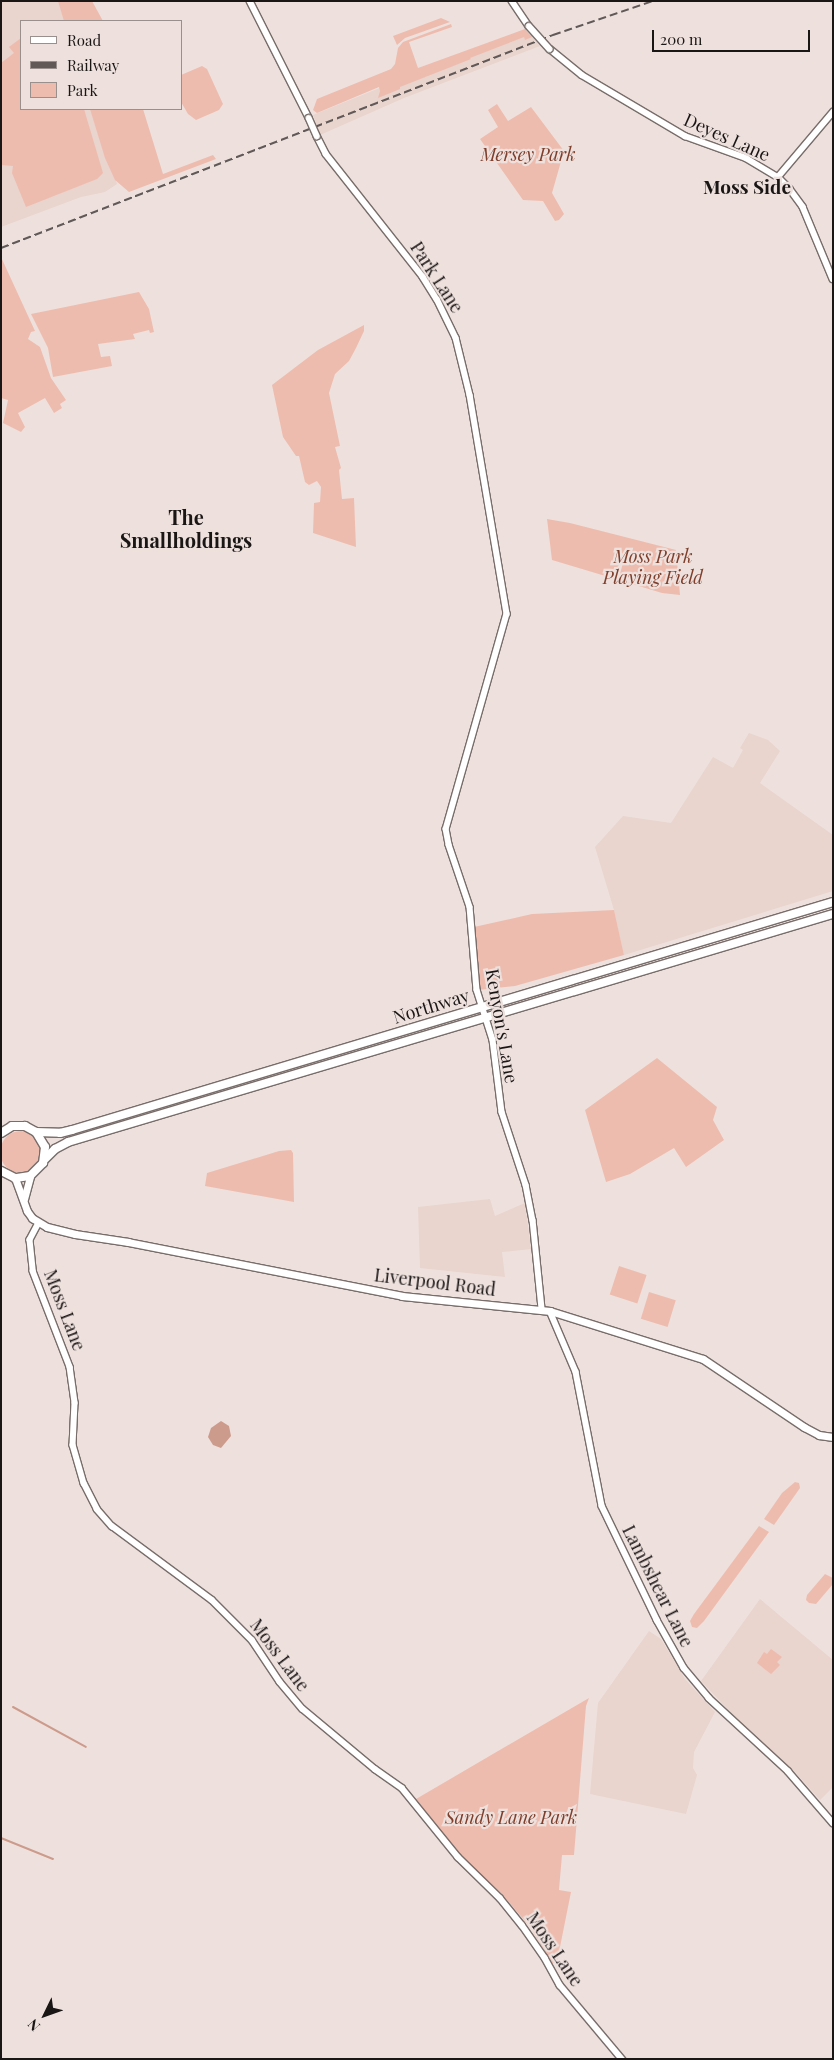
<!DOCTYPE html>
<style>
body{margin:0}
#map{position:relative;width:834px;height:2060px;overflow:hidden;background:#eee1dd;font-family:"Playfair Display",serif}
div>[style]{position:absolute}
.built>*{inset:0;background:#e9d4ce}
.green>*{inset:0;background:#eebcae;transform-origin:0 0}
.round{border-radius:50%}
.water>*{inset:0;background:#cd9b8c}
.stream>*{height:2px;margin:-1px;padding:0 1px;transform-origin:1px;border-radius:1px;background:#cd9b8c}
.roads{filter:drop-shadow(1px 0 #786d6a) drop-shadow(-1px 0 #786d6a) drop-shadow(0 1px #786d6a) drop-shadow(0 -1px #786d6a)}
.minor>*{height:5.5px;margin:-2.75px;padding:0 2.75px;transform-origin:2.75px;border-radius:2.75px;background:#fff}
.major>*{height:7px;margin:-3.5px;padding:0 3.5px;transform-origin:3.5px;border-radius:3.5px;background:#fff}
.highway>*{height:8px;margin:-4px;padding:0 4px;transform-origin:4px;border-radius:4px;background:#fff}
.rail>*{height:2px;margin-top:-1px;transform-origin:0;background:repeating-linear-gradient(90deg,#605957 0 8px,transparent 0 12px)}
.bridges{filter:drop-shadow(1px 0 #786d6a) drop-shadow(-1px 0 #786d6a) drop-shadow(0 1px #786d6a) drop-shadow(0 -1px #786d6a)}
.minor-bridge>*{height:5.5px;margin:-2.75px;padding:0 2.75px;transform-origin:2.75px;border-radius:2.75px;background:#fff}
span{translate:-50% -50%;white-space:nowrap;text-align:center;line-height:1.15;-webkit-text-stroke:4.5px #eee1dd;paint-order:stroke}
.street-label{font-size:18px;color:#1a1615}
.park-label{font-size:18px;color:#7e3e2b;font-style:italic}
.neighbourhood-label{font-size:19px;color:#1a1615;font-weight:700}
.quarter-label{font-size:20px;color:#1a1615;font-weight:700}
.frame{position:absolute;inset:0;border:2px solid #1a1615;pointer-events:none}
.legend{position:absolute;left:20px;top:20px;width:162px;height:90px;box-sizing:border-box;background:#eee1dd;border:1px solid #99908d;margin:0;padding:6px 9px;list-style:none;font-size:15px;color:#1a1615}
.legend li{display:flex;align-items:center;gap:10px;height:25px}
.legend b{width:25px;border:1px solid #99908d}
.north{position:absolute;left:20px;top:1990px;width:50px;height:50px;-webkit-text-stroke:4px #eee1dd;paint-order:stroke;rotate:228deg;font-size:14px;font-weight:700;line-height:20px;text-align:center;color:#1a1615}
.north::after{content:'';display:block;margin:auto;width:18px;height:22px;background:#1a1615;clip-path:polygon(50% 0,100% 100%,50% 72%,0 100%)}
.scale{position:absolute;left:652px;top:30px;width:158px;height:22px;box-sizing:border-box;border:2px solid #1a1615;border-top:0;padding-left:6px;font-size:15px;line-height:18px;white-space:nowrap;color:#1a1615;-webkit-text-stroke:4px #eee1dd;paint-order:stroke}
</style>
<div id="map">
<div class="built">
<i style="clip-path:polygon(1px 1px,64px 1px,69px 21px,21px 21px,21px 109px,94px 109px,117px 184px,105px 192px,81px 197px,1px 227px)"></i>
<i style="clip-path:polygon(525px 29px,540px 46px,404px 98px,320px 135px,313px 115px)"></i>
<i style="clip-path:polygon(749px 733px,768px 740px,780px 751px,760px 783px,833px 835px,833px 891px,624px 955px,614px 910px,595px 847px,623px 816px,671px 823px,713px 757px,733px 768px,743px 750px,740px 748px)"></i>
<i style="clip-path:polygon(490px 1199px,495px 1216px,525px 1203px,531px 1249px,502px 1252px,505px 1277px,420px 1268px,418px 1207px)"></i>
<i style="clip-path:polygon(760px 1599px,833px 1660px,833px 1787px,820px 1800px,796px 1773px,738px 1720px,701px 1681px)"></i>
<i style="clip-path:polygon(649px 1631px,661px 1639px,685px 1679px,715px 1712px,694px 1752px,693px 1768px,697px 1775px,686px 1814px,590px 1794px,598px 1703px)"></i>
</div>
<div class="green">
<i style="clip-path:polygon(58px 1px,92px 1px,103px 21px,64px 21px)"></i>
<i style="clip-path:polygon(441px 18px,450px 22px,405px 38px,397px 45px,393px 36px)"></i>
<i style="clip-path:polygon(451px 24px,452px 27px,409px 42px,418px 68px,525px 29px,532px 37px,525px 40px,524px 37px,470px 58px,471px 59px,400px 87px,400px 89px,378px 98px,380px 91px,379px 87px,317px 113px,313px 110px,317px 99px,391px 69px,395px 64px,398px 48px,403px 42px)"></i>
<i style="clip-path:polygon(21px 38px,21px 109px,84px 109px,103px 173px,97px 179px,26px 207px,12px 173px,13px 166px,1px 165px,1px 63px,14px 53px,9px 47px)"></i>
<i style="clip-path:polygon(202px 66px,207px 69px,223px 104px,219px 110px,196px 120px,188px 114px,181px 102px,181px 75px)"></i>
<i style="clip-path:polygon(497px 104px,508px 121px,531px 107px,564px 151px,552px 193px,564px 214px,559px 220px,555px 221px,543px 201px,523px 200px,480px 139px,498px 127px,488px 110px)"></i>
<i style="clip-path:polygon(90px 109px,143px 109px,163px 174px,213px 155px,216px 159px,129px 192px,115px 180px,105px 158px)"></i>
<i style="clip-path:polygon(1px 257px,35px 331px,31px 332px,28px 339px,40px 347px,51px 378px,66px 400px,60px 404px,62px 408px,54px 413px,45px 398px,18px 413px,25px 427px,21px 432px,3px 423px,8px 400px,1px 398px)"></i>
<i style="clip-path:polygon(139px 292px,149px 309px,154px 332px,150px 333px,149px 330px,133px 334px,135px 339px,98px 344px,101px 357px,110px 356px,112px 366px,53px 377px,48px 348px,31px 314px)"></i>
<i style="clip-path:polygon(364px 325px,364px 331px,356px 348px,349px 361px,335px 374px,329px 393px,340px 446px,335px 447px,341px 468px,339px 470px,342px 499px,354px 498px,356px 547px,313px 533px,314px 503px,320px 502px,321px 487px,317px 481px,309px 485px,305px 482px,299px 456px,296px 456px,283px 437px,272px 385px,318px 350px)"></i>
<i style="clip-path:polygon(547px 519px,570px 523px,676px 550px,680px 595px,662px 593px,552px 560px)"></i>
<i style="clip-path:polygon(614px 910px,624px 955px,515px 986px,478px 990px,474px 927px,532px 914px)"></i>
<i style="clip-path:polygon(657px 1058px,717px 1107px,713px 1120px,724px 1140px,686px 1167px,674px 1148px,630px 1174px,606px 1182px,585px 1110px)"></i>
<i class="round" style="left:0;top:1131px;width:42px;height:42px"></i>
<i style="clip-path:polygon(291px 1150px,293px 1153px,294px 1202px,205px 1186px,207px 1173px,279px 1151px)"></i>
<i style="left:619px;top:1266px;width:29px;height:30px;rotate:18deg"></i>
<i style="left:649px;top:1292px;width:28px;height:28px;rotate:17deg"></i>
<i style="clip-path:polygon(795px 1482px,799px 1483px,800px 1488px,774px 1525px,764px 1519px,782px 1493px)"></i>
<i style="clip-path:polygon(759px 1526px,769px 1532px,704px 1621px,697px 1628px,692px 1627px,690px 1621px,694px 1614px)"></i>
<i style="clip-path:polygon(825px 1574px,833px 1578px,833px 1584px,816px 1604px,809px 1603px,806px 1600px,807px 1595px)"></i>
<i style="clip-path:polygon(771px 1649px,782px 1657px,777px 1662px,780px 1665px,771px 1674px,757px 1663px,764px 1652px,767px 1654px)"></i>
<i style="clip-path:polygon(589px 1698px,586px 1706px,574px 1855px,562px 1855px,559px 1890px,571px 1892px,557px 1962px,552px 1963px,530px 1927px,502px 1894px,458px 1853px,416px 1799px)"></i>
</div>
<div class="water">
<i style="clip-path:polygon(221px 1421px,229px 1426px,231px 1436px,221px 1448px,213px 1445px,208px 1437px,211px 1428px)"></i>
</div>
<div class="stream">
<i style="left:13px;top:1707px;width:83px;rotate:28.7deg"></i>
<i style="left:1px;top:1838px;width:56px;rotate:22deg"></i>
</div>
<div class="roads">
<div class="minor">
<i style="left:250px;top:1px;width:131px;rotate:63.2deg"></i>
<i style="left:512px;top:1px;width:30px;rotate:56deg"></i>
<i style="left:550px;top:49px;width:41px;rotate:39.1deg"></i>
<i style="left:582px;top:75px;width:120px;rotate:30.6deg"></i>
<i style="left:685px;top:136px;width:65px;rotate:19.8deg"></i>
<i style="left:746px;top:158px;width:37px;rotate:31deg"></i>
<i style="left:778px;top:177px;width:17px;rotate:45deg"></i>
<i style="left:790px;top:189px;width:22px;rotate:54deg"></i>
<i style="left:803px;top:207px;width:78px;rotate:67.4deg"></i>
<i style="left:317px;top:136px;width:20px;rotate:63deg"></i>
<i style="left:326px;top:154px;width:157px;rotate:51.7deg"></i>
<i style="left:423px;top:277px;width:26px;rotate:58deg"></i>
<i style="left:437px;top:299px;width:43px;rotate:64deg"></i>
<i style="left:456px;top:338px;width:59px;rotate:76.2deg"></i>
<i style="left:470px;top:395px;width:222px;rotate:80.4deg"></i>
<i style="left:507px;top:614px;width:223px;rotate:105.8deg"></i>
<i style="left:446px;top:829px;width:16px;rotate:79deg"></i>
<i style="left:449px;top:845px;width:65px;rotate:71.3deg"></i>
<i style="left:470px;top:907px;width:83px;rotate:85.2deg"></i>
<i style="left:477px;top:990px;width:52px;rotate:72.3deg"></i>
<i style="left:493px;top:1040px;width:73px;rotate:82.9deg"></i>
<i style="left:502px;top:1112px;width:77px;rotate:71.8deg"></i>
<i style="left:526px;top:1185px;width:36px;rotate:79deg"></i>
<i style="left:533px;top:1220px;width:89px;rotate:84.2deg"></i>
<i style="left:778px;top:177px;width:85px;rotate:-49.8deg"></i>
<i style="left:39px;top:1223px;width:19px;rotate:118deg"></i>
<i style="left:30px;top:1240px;width:31px;rotate:84deg"></i>
<i style="left:33px;top:1271px;width:103px;rotate:68.9deg"></i>
<i style="left:70px;top:1367px;width:36px;rotate:82deg"></i>
<i style="left:75px;top:1403px;width:42px;rotate:92.7deg"></i>
<i style="left:73px;top:1445px;width:40px;rotate:74deg"></i>
<i style="left:84px;top:1483px;width:29px;rotate:63deg"></i>
<i style="left:97px;top:1509px;width:23px;rotate:49deg"></i>
<i style="left:112px;top:1526px;width:124px;rotate:36.5deg"></i>
<i style="left:212px;top:1600px;width:57px;rotate:45deg"></i>
<i style="left:252px;top:1640px;width:50px;rotate:56.3deg"></i>
<i style="left:280px;top:1682px;width:35px;rotate:50deg"></i>
<i style="left:303px;top:1709px;width:94px;rotate:39.8deg"></i>
<i style="left:375px;top:1769px;width:33px;rotate:35deg"></i>
<i style="left:402px;top:1788px;width:89px;rotate:50.9deg"></i>
<i style="left:458px;top:1857px;width:59px;rotate:44.3deg"></i>
<i style="left:500px;top:1898px;width:35px;rotate:51deg"></i>
<i style="left:522px;top:1925px;width:40px;rotate:55.1deg"></i>
<i style="left:545px;top:1958px;width:31px;rotate:61deg"></i>
<i style="left:560px;top:1985px;width:97px;rotate:50deg"></i>
<i style="left:550px;top:1311px;width:66px;rotate:66.9deg"></i>
<i style="left:576px;top:1372px;width:136px;rotate:79deg"></i>
<i style="left:602px;top:1506px;width:127px;rotate:64.2deg"></i>
<i style="left:657px;top:1620px;width:55px;rotate:60.6deg"></i>
<i style="left:684px;top:1668px;width:39px;rotate:50deg"></i>
<i style="left:709px;top:1698px;width:108px;rotate:42.7deg"></i>
<i style="left:788px;top:1771px;width:69px;rotate:49.1deg"></i>
</div>
<div class="major">
<i style="left:15px;top:1178px;width:35px;rotate:70deg"></i>
<i style="left:27px;top:1211px;width:9px;rotate:54deg"></i>
<i style="left:32px;top:1218px;width:17px;rotate:31deg"></i>
<i style="left:47px;top:1227px;width:29px;rotate:14deg"></i>
<i style="left:75px;top:1234px;width:54px;rotate:8.6deg"></i>
<i style="left:128px;top:1242px;width:279px;rotate:11.1deg"></i>
<i style="left:402px;top:1296px;width:149px;rotate:5.8deg"></i>
<i style="left:550px;top:1311px;width:160px;rotate:17.4deg"></i>
<i style="left:703px;top:1359px;width:122px;rotate:34deg"></i>
<i style="left:804px;top:1427px;width:17px;rotate:28deg"></i>
<i style="left:819px;top:1435px;width:14px;rotate:8deg"></i>
<i style="left:24px;top:1199px;width:24px;rotate:-75deg"></i>
</div>
<div class="highway">
<i style="left:36px;top:1132px;width:24px;rotate:2deg"></i>
<i style="left:60px;top:1133px;width:12px;rotate:-14deg"></i>
<i style="left:72px;top:1130px;width:794px;rotate:-16.68deg"></i>
<i style="left:1px;top:1133px;width:13px;rotate:-32deg"></i>
<i style="left:12px;top:1126px;width:13px"></i>
<i style="left:25px;top:1126px;width:13px;rotate:29deg"></i>
<i style="left:36px;top:1132px;width:17px;rotate:59deg"></i>
<i style="left:45px;top:1147px;width:16px;rotate:97deg"></i>
<i style="left:43px;top:1163px;width:18px;rotate:135deg"></i>
<i style="left:30px;top:1176px;width:15px;rotate:172deg"></i>
<i style="left:15px;top:1178px;width:16px;rotate:-153deg"></i>
<i style="left:45px;top:1159px;width:14px;rotate:-45deg"></i>
<i style="left:55px;top:1149px;width:15px;rotate:-28deg"></i>
<i style="left:68px;top:1142px;width:798px;rotate:-16.6deg"></i>
</div>
</div>
<div class="rail">
<i style="left:1px;top:248px;width:592px;rotate:-21.1deg"></i>
<i style="left:553px;top:35px;width:106px;rotate:-18.8deg"></i>
</div>
<div class="bridges">
<div class="minor-bridge">
<i style="left:529px;top:26px;width:31px;rotate:48deg"></i>
<i style="left:309px;top:118px;width:20px;rotate:66deg"></i>
</div>
</div>
<div class="street-label">
<span style="left:727px;top:137px;rotate:24deg">Deyes Lane</span>
<span style="left:437px;top:277px;rotate:57deg">Park Lane</span>
<span style="left:431px;top:1006px;rotate:-17deg">Northway</span>
<span style="left:502px;top:1026px;rotate:80deg">Kenyon's Lane</span>
<span style="left:435px;top:1282px;rotate:7deg">Liverpool Road</span>
<span style="left:65px;top:1310px;rotate:69deg">Moss Lane</span>
<span style="left:658px;top:1586px;rotate:63deg">Lambshear Lane</span>
<span style="left:280px;top:1655px;rotate:53deg">Moss Lane</span>
<span style="left:555px;top:1949px;rotate:56deg">Moss Lane</span>
</div>
<div class="park-label">
<span style="left:528px;top:154px">Mersey Park</span>
<span style="left:653px;top:567px">Moss Park<br>Playing Field</span>
<span style="left:511px;top:1817px">Sandy Lane Park</span>
</div>
<div class="neighbourhood-label">
<span style="left:747px;top:187px">Moss Side</span>
</div>
<div class="quarter-label">
<span style="left:186px;top:528px">The<br>Smallholdings</span>
</div>
<div class="frame"></div>
<ul class="legend">
<li><b style="height:6px;background:#fff"></b>Road</li>
<li><b style="height:6px;background:#605957"></b>Railway</li>
<li><b style="height:14px;background:#eebcae"></b>Park</li>
</ul>
<div class="north">N</div>
<div class="scale">200 m</div>
</div>
